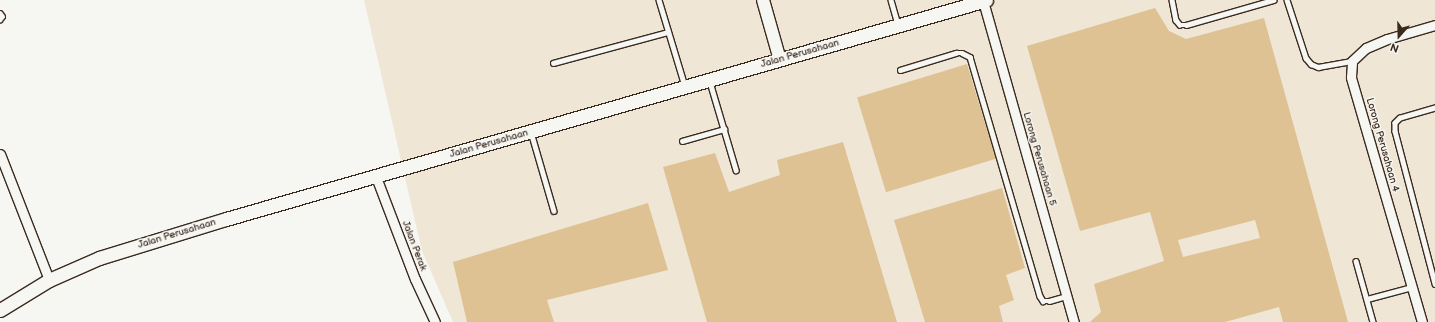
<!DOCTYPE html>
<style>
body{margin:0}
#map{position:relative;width:1435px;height:322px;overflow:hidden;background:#f6f6f2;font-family:"Balsamiq Sans",sans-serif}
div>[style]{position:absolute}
.built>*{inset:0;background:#efe6d6}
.building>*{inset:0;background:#dec293;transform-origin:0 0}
.roads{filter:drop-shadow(1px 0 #3b2a1e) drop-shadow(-1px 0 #3b2a1e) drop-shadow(0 1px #3b2a1e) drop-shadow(0 -1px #3b2a1e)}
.service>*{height:4.5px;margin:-2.25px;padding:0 2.25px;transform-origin:2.25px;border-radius:2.25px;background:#f6f6f2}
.minor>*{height:9px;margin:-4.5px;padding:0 4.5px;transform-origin:4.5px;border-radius:4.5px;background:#f6f6f2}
.tertiary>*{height:12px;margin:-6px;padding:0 6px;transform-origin:6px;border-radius:6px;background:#f6f6f2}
.secondary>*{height:13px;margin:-6.5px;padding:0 6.5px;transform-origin:6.5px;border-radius:6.5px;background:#f6f6f2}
span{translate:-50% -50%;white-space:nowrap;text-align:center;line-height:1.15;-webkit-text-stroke:3px #f6f6f2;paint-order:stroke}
.street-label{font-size:10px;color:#3b2a1e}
.north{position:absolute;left:1379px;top:16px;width:40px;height:40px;-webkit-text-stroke:3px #f6f6f2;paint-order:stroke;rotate:200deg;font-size:11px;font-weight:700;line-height:16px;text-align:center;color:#3b2a1e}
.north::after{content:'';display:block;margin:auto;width:14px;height:18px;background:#3b2a1e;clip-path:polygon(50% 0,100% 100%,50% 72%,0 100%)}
</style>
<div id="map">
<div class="built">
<i style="clip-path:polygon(364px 0,1435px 0,1435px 322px,453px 322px,422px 251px)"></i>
</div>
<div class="building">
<i style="clip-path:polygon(evenodd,1155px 8px,1169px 31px,1186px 39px,1264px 18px,1348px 322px,1283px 322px,1279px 307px,1225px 322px,1090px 322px,1101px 312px,1094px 284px,1164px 261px,1150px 212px,1080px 231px,1027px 46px,1155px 8px,1255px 220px,1260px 238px,1183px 257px,1178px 240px,1255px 220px)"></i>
<i style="left:967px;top:64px;width:99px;height:115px;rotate:73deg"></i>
<i style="clip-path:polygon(843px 142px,897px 322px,707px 322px,663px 167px,715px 153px,729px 192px,780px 175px,777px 160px)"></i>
<i style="clip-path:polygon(1002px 188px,1025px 268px,1006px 275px,1014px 300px,999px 306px,1003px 322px,925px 322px,894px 220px)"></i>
<i style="clip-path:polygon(648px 203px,668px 270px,547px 300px,554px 322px,467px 322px,453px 262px)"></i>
</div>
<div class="roads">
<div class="service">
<i style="left:659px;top:0;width:90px;rotate:73.2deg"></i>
<i style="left:891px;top:0;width:25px;rotate:74deg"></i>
<i style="left:1172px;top:0;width:20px;rotate:79deg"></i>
<i style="left:1176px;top:20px;width:6px;rotate:51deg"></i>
<i style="left:1180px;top:25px;width:6px"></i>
<i style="left:1186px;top:25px;width:91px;rotate:-16deg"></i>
<i style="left:1287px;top:0;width:61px;rotate:71.9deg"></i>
<i style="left:1306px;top:58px;width:8px;rotate:50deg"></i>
<i style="left:1311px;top:64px;width:8px;rotate:23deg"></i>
<i style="left:1318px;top:67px;width:35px;rotate:-10deg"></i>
<i style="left:0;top:13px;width:4px;rotate:56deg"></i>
<i style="left:2px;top:16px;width:4px;rotate:117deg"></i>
<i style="left:553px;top:63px;width:119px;rotate:-15.1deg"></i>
<i style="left:900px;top:70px;width:59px;rotate:-16.9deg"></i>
<i style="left:956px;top:53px;width:6px"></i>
<i style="left:962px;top:53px;width:9px;rotate:27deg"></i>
<i style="left:970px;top:57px;width:249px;rotate:73.7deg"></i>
<i style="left:1040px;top:296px;width:6px;rotate:59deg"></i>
<i style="left:1043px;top:301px;width:6px"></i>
<i style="left:1049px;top:301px;width:18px;rotate:-16deg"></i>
<i style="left:710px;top:82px;width:92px;rotate:73.5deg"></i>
<i style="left:1435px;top:108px;width:36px;rotate:164deg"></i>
<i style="left:1400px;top:118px;width:7px;rotate:135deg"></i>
<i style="left:1395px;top:123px;width:8px;rotate:90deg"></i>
<i style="left:1395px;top:131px;width:158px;rotate:75.3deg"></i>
<i style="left:531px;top:132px;width:82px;rotate:73.8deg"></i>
<i style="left:682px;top:141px;width:44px;rotate:-15.9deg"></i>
<i style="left:1356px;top:261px;width:63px;rotate:74.4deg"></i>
<i style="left:1367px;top:299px;width:47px;rotate:-14.9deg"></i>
</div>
<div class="minor">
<i style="left:983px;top:1px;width:334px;rotate:74.2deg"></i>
<i style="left:0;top:154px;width:135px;rotate:68.7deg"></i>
<i style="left:376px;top:177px;width:109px;rotate:69.1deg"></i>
<i style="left:415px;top:279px;width:47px;rotate:65.1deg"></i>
<i style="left:1422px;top:322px;width:255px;rotate:-106.2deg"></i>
<i style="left:1351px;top:77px;width:16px;rotate:-86deg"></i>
<i style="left:1352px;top:61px;width:19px;rotate:-43deg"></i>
<i style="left:1366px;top:48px;width:23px;rotate:-23deg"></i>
<i style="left:1387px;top:39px;width:50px;rotate:-16.3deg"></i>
</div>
<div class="tertiary">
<i style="left:763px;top:0;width:62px;rotate:74.2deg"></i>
</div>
<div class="secondary">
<i style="left:0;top:310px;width:57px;rotate:-31.5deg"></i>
<i style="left:49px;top:280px;width:55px;rotate:-23.7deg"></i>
<i style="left:99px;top:258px;width:133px;rotate:-17.1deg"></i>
<i style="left:226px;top:219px;width:791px;rotate:-16.07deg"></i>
</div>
</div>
<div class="street-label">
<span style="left:800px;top:54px;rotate:-16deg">Jalan Perusahaan</span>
<span style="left:489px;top:144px;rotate:-16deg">Jalan Perusahaan</span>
<span style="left:1382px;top:145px;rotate:74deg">Lorong Perusahaan 4</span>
<span style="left:1039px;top:159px;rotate:74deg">Lorong Perusahaan 5</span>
<span style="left:177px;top:234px;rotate:-17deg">Jalan Perusahaan</span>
<span style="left:414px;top:246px;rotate:69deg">Jalan Perak</span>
</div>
<div class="north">N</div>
</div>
